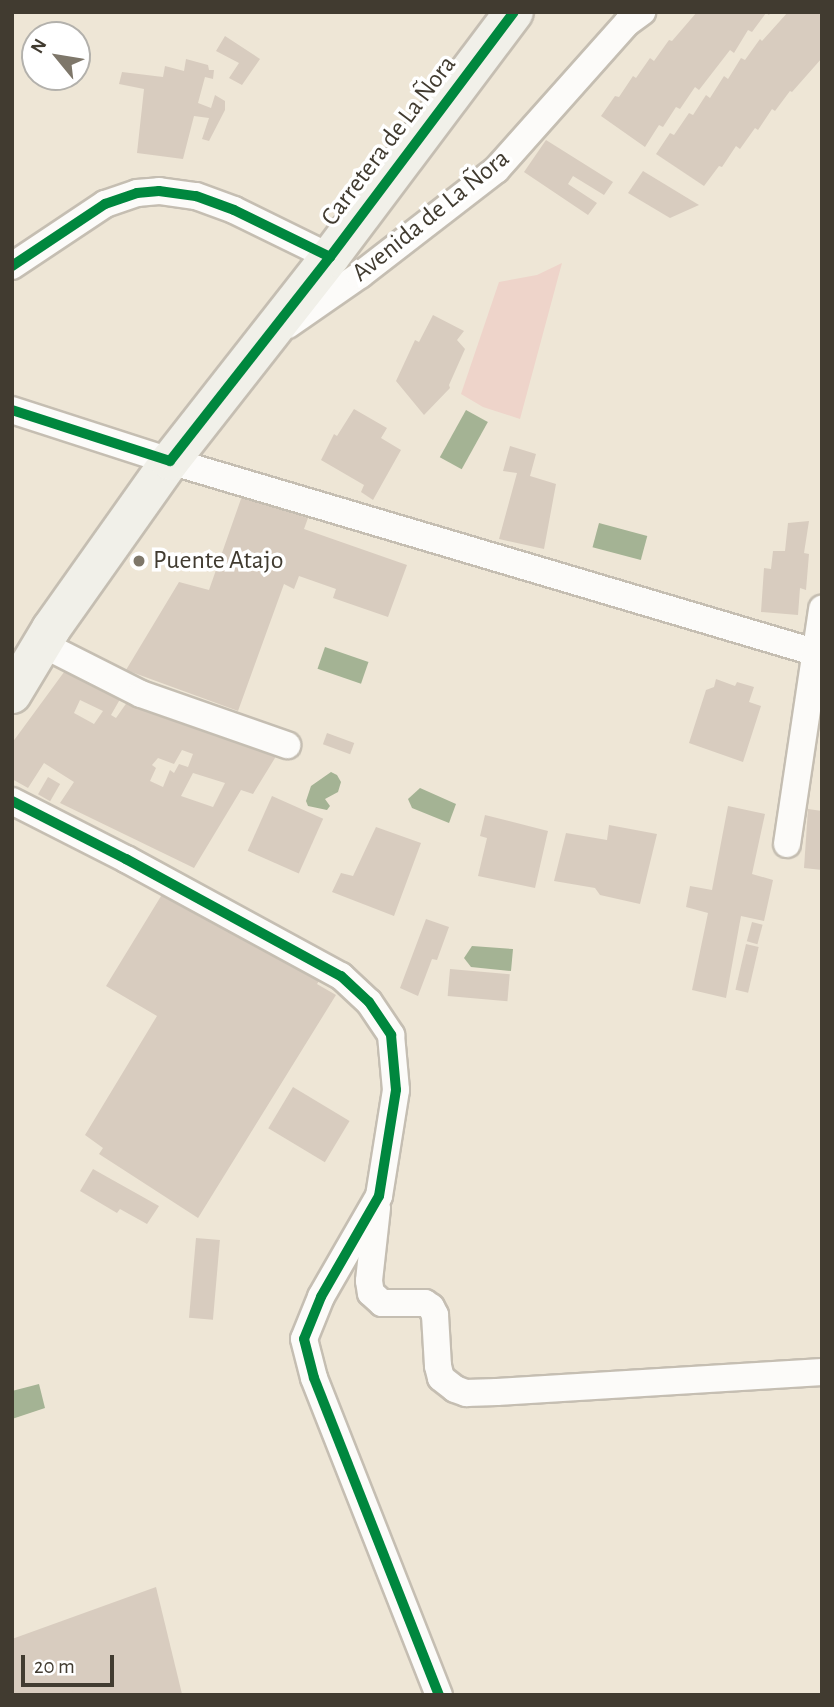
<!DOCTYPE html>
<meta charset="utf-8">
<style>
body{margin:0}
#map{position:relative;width:834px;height:1707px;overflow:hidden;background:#eee6d6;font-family:"Alegreya Sans",sans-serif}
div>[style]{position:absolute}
.green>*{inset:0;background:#eed4ca}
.water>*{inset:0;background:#a4b394;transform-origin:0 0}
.building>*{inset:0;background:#d8ccbf;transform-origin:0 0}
.roads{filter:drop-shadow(2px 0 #c5beb2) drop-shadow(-2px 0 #c5beb2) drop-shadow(0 2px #c5beb2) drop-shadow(0 -2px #c5beb2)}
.minor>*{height:26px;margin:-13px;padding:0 13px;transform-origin:13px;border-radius:13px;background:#fcfbf9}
.secondary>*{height:38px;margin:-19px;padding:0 19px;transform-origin:19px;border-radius:19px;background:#f1f0e9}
.cycleway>*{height:10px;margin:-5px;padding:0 5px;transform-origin:5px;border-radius:5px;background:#00873e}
.dots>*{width:19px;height:19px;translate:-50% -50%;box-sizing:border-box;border:4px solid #fff;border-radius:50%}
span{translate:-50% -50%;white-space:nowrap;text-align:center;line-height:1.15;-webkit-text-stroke:7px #fff;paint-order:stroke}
.street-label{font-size:26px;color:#413b30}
.poi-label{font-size:26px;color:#413b30}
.left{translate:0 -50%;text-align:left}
.frame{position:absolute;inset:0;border:14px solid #413b30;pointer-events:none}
.north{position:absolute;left:21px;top:21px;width:70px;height:70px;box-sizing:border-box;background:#fff;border:2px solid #b3b1ac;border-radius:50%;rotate:300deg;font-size:19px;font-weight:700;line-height:28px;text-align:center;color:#413b30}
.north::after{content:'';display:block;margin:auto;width:24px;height:32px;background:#7e776a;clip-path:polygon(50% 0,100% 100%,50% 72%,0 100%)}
.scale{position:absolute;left:21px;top:1655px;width:93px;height:32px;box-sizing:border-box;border:4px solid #413b30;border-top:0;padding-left:9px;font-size:21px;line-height:24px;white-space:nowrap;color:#413b30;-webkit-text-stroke:5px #fff;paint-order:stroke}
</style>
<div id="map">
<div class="green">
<i style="clip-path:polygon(562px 263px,520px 419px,483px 407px,461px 394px,499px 282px,537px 275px)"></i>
</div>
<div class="water">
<i style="left:466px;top:410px;width:25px;height:54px;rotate:29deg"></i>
<i style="left:599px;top:523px;width:50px;height:25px;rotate:15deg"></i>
<i style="left:325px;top:647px;width:46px;height:23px;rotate:19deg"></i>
<i style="clip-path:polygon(331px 772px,337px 775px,341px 782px,338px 792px,325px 799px,330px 806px,327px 810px,308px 806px,306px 801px,311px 786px)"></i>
<i style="clip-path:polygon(420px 788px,456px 804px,449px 823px,412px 808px,408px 799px)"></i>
<i style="clip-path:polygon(472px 946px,513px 949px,511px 971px,471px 967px,464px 958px)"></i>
<i style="clip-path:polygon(39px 1384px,45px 1408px,12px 1419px,12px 1391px)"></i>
</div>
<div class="building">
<i style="clip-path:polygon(697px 12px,771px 12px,769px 15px,766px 13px,752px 32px,748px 30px,734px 53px,730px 50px,699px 90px,695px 87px,680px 109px,676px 107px,663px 127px,659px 125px,645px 147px,601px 116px,615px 96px,619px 97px,633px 76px,636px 78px,650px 58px,654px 61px,669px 40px,672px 41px)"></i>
<i style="clip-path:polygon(788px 12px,822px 12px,822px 58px,792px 92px,790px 91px,775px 111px,772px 109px,758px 130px,755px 128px,740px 149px,736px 146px,722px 167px,719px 166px,704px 186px,656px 154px,670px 133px,674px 135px,689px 113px,693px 115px,706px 95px,710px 98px,724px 76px,728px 79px,741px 58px,745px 60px,760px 39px,762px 41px)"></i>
<i style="clip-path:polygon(225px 36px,260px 59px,242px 85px,229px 78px,239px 63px,216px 51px)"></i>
<i style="clip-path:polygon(186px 59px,208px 65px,209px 70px,214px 70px,213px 79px,205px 77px,198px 103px,211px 108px,215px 95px,225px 101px,225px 110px,209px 141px,202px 139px,209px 118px,194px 116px,183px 159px,137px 153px,144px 89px,119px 84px,122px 72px,163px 77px,165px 66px,184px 71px)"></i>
<i style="clip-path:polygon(546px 140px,613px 182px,604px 195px,573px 176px,568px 184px,597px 203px,588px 215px,524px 172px)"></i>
<i style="clip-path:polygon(643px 171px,699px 205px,670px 218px,628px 193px)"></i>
<i style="clip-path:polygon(433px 315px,464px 331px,457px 340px,465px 349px,449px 385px,450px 388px,424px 415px,396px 381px,415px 340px,419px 342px)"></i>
<i style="clip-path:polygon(354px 409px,387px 428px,381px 438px,401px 450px,373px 500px,361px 492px,364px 485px,321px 460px,334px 434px,337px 436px)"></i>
<i style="clip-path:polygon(510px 446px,536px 454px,530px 476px,556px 484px,544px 549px,499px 539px,517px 473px,503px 471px)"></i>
<i style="clip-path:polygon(242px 496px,308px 518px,304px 529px,407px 565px,388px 617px,333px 598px,336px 589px,299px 576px,294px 589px,284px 584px,238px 711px,126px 670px,179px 582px,209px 590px)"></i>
<i style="clip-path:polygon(809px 521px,804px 553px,809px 554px,806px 590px,800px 588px,798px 615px,761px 612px,764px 568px,771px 569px,773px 551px,785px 551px,788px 523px)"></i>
<i style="clip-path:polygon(evenodd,67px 668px,123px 694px,111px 715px,116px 718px,130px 698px,278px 753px,253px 794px,241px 790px,194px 868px,60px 803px,74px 782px,44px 763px,28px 788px,12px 779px,12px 743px,67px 668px,80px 700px,103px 711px,94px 724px,74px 713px,80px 700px,67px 668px,182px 750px,193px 754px,188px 767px,179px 764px,174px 773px,170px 770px,163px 787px,150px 781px,156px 768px,152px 765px,158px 758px,174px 764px,182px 750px,67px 668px,193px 773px,225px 783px,213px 807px,181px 796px,193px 773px)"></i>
<i style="clip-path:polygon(716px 679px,735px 686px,737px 682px,754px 687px,749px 702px,761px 706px,743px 762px,689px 743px,706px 690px,714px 687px)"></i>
<i style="left:327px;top:733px;width:29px;height:12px;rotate:20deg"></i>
<i style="left:48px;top:777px;width:14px;height:20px;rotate:30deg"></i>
<i style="left:272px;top:796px;width:56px;height:60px;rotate:24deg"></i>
<i style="clip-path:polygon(728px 806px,765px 814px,752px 874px,773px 880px,764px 921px,741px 916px,726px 998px,692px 990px,708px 913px,686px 907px,690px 886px,712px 890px)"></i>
<i style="clip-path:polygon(808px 809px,822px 811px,822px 870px,804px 868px)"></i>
<i style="clip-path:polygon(485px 815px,548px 831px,535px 888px,478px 876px,487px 838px,480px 836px)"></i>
<i style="clip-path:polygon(609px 825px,657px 834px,640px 904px,600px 895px,595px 888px,554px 881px,566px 833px,607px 840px)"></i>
<i style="clip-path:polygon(376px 827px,421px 843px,394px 916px,332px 892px,341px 873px,353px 876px)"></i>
<i style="clip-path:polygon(166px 888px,297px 966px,319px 981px,317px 984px,336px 995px,198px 1218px,99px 1154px,103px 1148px,85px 1135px,157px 1016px,106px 986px)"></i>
<i style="clip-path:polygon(426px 919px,449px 927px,437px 960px,432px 959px,418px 996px,400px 988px)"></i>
<i style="left:752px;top:922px;width:11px;height:20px;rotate:15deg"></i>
<i style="left:746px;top:944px;width:13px;height:47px;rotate:13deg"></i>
<i style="left:450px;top:969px;width:60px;height:27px;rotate:5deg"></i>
<i style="left:293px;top:1087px;width:66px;height:48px;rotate:31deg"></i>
<i style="clip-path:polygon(93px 1169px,159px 1206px,147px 1224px,120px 1209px,117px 1213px,80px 1191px)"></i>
<i style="left:196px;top:1238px;width:24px;height:80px;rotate:5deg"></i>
<i style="clip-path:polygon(156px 1587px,182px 1694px,12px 1695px,12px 1639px)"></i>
</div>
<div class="roads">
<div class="minor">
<i style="left:12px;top:266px;width:112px;rotate:-33.7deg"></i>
<i style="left:105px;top:204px;width:34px;rotate:-19deg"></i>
<i style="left:137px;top:193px;width:22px;rotate:-5deg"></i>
<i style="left:159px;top:191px;width:37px;rotate:8deg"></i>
<i style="left:196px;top:196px;width:40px;rotate:20.2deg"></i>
<i style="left:234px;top:210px;width:107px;rotate:26.1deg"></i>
<i style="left:288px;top:325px;width:88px;rotate:-34.8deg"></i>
<i style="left:360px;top:275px;width:172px;rotate:-37.7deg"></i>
<i style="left:496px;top:170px;width:197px;rotate:-48.3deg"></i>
<i style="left:627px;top:23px;width:19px;rotate:-36deg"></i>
<i style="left:12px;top:410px;width:166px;rotate:17.9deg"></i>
<i style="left:170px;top:461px;width:672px;rotate:16.52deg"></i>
<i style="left:42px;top:644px;width:111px;rotate:26.8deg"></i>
<i style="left:141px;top:694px;width:155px;rotate:19.3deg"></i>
<i style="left:12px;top:801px;width:128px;rotate:27deg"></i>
<i style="left:126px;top:859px;width:245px;rotate:28.6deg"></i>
<i style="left:341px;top:976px;width:38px;rotate:43deg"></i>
<i style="left:369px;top:1002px;width:40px;rotate:56deg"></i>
<i style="left:391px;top:1035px;width:55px;rotate:84.8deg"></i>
<i style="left:396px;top:1090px;width:107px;rotate:99.1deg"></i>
<i style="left:379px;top:1196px;width:116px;rotate:119.9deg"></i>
<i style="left:321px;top:1297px;width:45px;rotate:112deg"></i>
<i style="left:304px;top:1339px;width:40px;rotate:75.6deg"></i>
<i style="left:314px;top:1378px;width:341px;rotate:68.5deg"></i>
<i style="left:787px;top:844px;width:238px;rotate:-81.5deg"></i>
<i style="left:377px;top:1208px;width:73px;rotate:96.3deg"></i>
<i style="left:369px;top:1281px;width:12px;rotate:81deg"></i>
<i style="left:371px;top:1293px;width:15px;rotate:42deg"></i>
<i style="left:382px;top:1303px;width:43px"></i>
<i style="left:425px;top:1303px;width:7px;rotate:34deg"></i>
<i style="left:431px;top:1307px;width:9px;rotate:63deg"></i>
<i style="left:435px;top:1315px;width:51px;rotate:86.6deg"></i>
<i style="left:438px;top:1366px;width:12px;rotate:76deg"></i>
<i style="left:441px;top:1378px;width:18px;rotate:38deg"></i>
<i style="left:455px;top:1389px;width:12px;rotate:20deg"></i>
<i style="left:466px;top:1393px;width:31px;rotate:-2deg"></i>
<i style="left:497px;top:1392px;width:326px;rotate:-3.5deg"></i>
</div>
<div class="secondary">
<i style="left:12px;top:694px;width:76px;rotate:-59deg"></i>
<i style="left:51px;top:629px;width:206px;rotate:-54.7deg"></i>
<i style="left:170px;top:461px;width:259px;rotate:-51.9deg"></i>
<i style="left:330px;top:257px;width:306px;rotate:-53.1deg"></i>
</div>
</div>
<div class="cycleway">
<i style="left:12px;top:266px;width:112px;rotate:-33.7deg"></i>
<i style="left:105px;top:204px;width:34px;rotate:-19deg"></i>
<i style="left:137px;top:193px;width:22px;rotate:-5deg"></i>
<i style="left:159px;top:191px;width:37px;rotate:8deg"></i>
<i style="left:196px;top:196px;width:40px;rotate:20.2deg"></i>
<i style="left:234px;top:210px;width:107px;rotate:26.1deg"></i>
<i style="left:12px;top:410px;width:166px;rotate:17.9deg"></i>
<i style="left:170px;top:461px;width:259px;rotate:-51.9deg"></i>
<i style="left:330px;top:257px;width:306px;rotate:-53.1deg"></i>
<i style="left:12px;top:801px;width:128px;rotate:27deg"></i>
<i style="left:126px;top:859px;width:245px;rotate:28.6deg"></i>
<i style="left:341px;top:976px;width:38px;rotate:43deg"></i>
<i style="left:369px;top:1002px;width:40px;rotate:56deg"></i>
<i style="left:391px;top:1035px;width:55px;rotate:84.8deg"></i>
<i style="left:396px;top:1090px;width:107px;rotate:99.1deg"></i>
<i style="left:379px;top:1196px;width:116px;rotate:119.9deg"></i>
<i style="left:321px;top:1297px;width:45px;rotate:112deg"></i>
<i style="left:304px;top:1339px;width:40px;rotate:75.6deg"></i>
<i style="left:314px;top:1378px;width:341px;rotate:68.5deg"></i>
</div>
<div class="dots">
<i style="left:139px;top:561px;background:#7e776a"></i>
</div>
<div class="street-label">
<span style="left:389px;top:141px;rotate:-53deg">Carretera de La Ñora</span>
<span style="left:431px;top:216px;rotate:-39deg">Avenida de La Ñora</span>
</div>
<div class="poi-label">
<span class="left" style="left:153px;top:561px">Puente Atajo</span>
</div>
<div class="frame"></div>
<div class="north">N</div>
<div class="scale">20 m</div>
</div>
